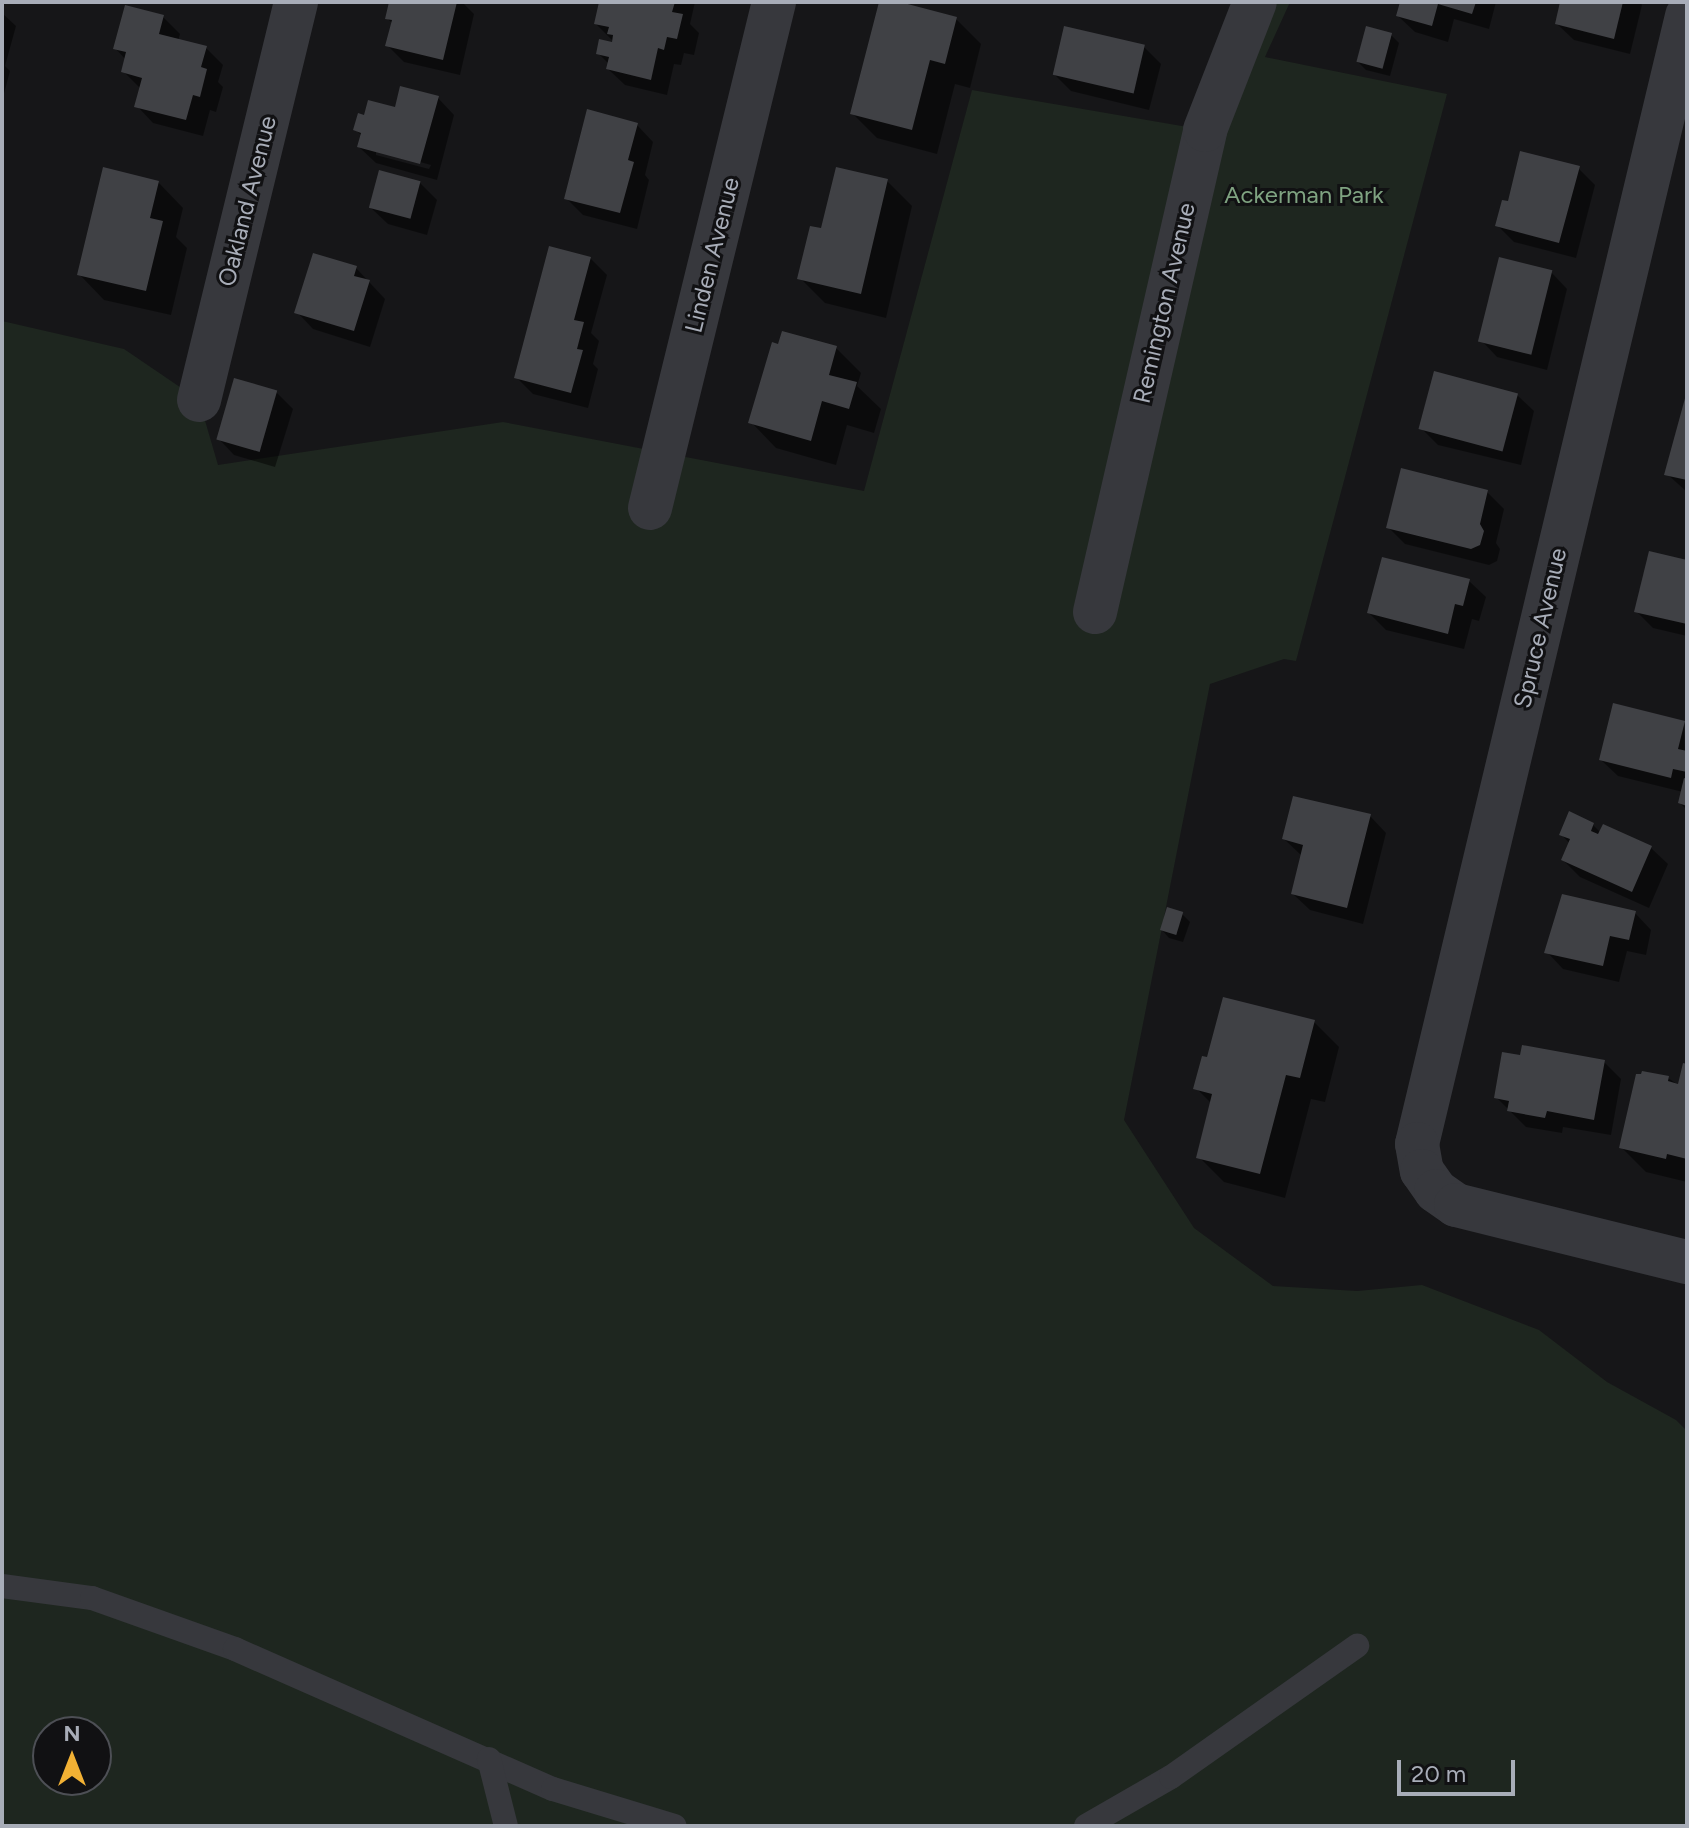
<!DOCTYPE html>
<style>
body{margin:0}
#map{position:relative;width:1689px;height:1828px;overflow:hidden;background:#161618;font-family:Figtree,sans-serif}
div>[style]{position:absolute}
.green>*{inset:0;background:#1e261f}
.shadow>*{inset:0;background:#0007}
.building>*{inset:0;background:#404145;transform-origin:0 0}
.lane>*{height:24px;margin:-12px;padding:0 12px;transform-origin:12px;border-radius:12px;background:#37383d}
.street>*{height:44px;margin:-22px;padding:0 22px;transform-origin:22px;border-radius:22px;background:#37383d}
span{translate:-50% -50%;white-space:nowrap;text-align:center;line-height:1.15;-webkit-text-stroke:6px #111113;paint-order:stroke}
.park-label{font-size:24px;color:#7fa381}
.street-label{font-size:24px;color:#a8adb8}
.frame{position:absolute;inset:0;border:4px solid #a8adb8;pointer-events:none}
.north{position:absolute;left:32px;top:1716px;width:80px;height:80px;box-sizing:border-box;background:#111113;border:2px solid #4d4f55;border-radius:50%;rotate:0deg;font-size:22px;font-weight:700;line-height:32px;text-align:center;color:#a8adb8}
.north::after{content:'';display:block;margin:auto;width:28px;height:36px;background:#f2b134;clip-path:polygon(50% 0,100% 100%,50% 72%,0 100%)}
.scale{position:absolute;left:1397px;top:1760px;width:118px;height:36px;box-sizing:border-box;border:4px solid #a8adb8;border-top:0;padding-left:10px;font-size:24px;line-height:28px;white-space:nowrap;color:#a8adb8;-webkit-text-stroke:6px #111113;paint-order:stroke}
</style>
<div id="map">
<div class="green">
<i style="clip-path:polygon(evenodd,1255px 2px,1290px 2px,1265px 57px,1447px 94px,1296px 661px,1284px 659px,1210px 684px,1124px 1120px,1194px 1228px,1273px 1286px,1357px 1291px,1422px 1285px,1539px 1330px,1607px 1382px,1676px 1420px,1687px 1431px,1687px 1826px,2px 1826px,2px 321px,124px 349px,199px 400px,218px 465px,503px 422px,864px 491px,972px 90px,1205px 130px,1255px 2px,48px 1732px,96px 1732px,96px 1780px,48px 1780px,48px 1732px)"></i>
</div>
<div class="shadow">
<i style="clip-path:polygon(391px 2px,462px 2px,474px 14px,460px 75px,404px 62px,387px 45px,393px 24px,387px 18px)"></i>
<i style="clip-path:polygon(601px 2px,695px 2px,690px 24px,699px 33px,694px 55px,684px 53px,681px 65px,674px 64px,667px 95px,625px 85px,608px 69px,609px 64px,598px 53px,618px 46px,596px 24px)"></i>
<i style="clip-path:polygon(881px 2px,956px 19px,981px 44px,970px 88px,955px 84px,937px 154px,877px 138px,852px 113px)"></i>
<i style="clip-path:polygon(1402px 2px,1496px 2px,1489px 29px,1454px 19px,1448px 42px,1415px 32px,1398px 16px)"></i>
<i style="clip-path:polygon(1562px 2px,1640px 2px,1642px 5px,1630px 54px,1574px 40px,1557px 24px)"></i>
<i style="clip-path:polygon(2px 13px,16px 26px,5px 66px,10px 71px,2px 101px)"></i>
<i style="clip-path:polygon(163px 17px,180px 34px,178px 41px,206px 48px,223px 65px,218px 82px,223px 87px,216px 112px,210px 110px,203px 136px,153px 123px,137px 106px,140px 88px,123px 71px,126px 60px,115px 48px)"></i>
<i style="clip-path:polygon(1391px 35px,1399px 43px,1390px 76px,1366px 70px,1358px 62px)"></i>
<i style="clip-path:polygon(1144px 47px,1161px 64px,1149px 110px,1071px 91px,1054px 74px)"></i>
<i style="clip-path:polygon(evenodd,438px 98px,454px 115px,437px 180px,376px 163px,359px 147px,362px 136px,356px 130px,366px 118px,438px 98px,376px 150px,431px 165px,429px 169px,376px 155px,376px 150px)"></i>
<i style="clip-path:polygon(637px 125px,653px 142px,645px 175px,649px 180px,637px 229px,583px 215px,566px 198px)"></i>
<i style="clip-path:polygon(1578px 168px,1595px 185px,1576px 258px,1514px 242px,1497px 225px,1509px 203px)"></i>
<i style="clip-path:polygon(887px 181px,912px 206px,886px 318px,825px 303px,800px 278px,823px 231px)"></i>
<i style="clip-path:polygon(158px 182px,183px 208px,176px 237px,187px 248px,171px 315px,104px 300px,79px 274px)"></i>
<i style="clip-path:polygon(420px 183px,437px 200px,427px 235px,388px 224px,371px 208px)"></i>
<i style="clip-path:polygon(590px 258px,607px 275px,591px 333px,599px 341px,593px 364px,598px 369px,588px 408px,533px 394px,516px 377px)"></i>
<i style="clip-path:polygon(356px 268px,385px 299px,370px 347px,313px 329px,297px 312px)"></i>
<i style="clip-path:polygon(1551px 272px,1567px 289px,1547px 370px,1497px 357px,1481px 340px)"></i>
<i style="clip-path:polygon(836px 348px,861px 373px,857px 386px,881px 409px,874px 433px,847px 425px,836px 465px,776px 448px,751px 422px)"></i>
<i style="clip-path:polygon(276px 392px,293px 409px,275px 467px,234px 455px,218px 438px)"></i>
<i style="clip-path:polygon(1517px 395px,1534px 411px,1521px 465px,1438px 445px,1421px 428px)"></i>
<i style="clip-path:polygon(1687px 398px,1687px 492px,1667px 474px)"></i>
<i style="clip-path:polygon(1487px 492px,1504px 509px,1496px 543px,1500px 549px,1497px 561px,1489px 565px,1405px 544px,1388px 527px)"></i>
<i style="clip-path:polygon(1687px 562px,1687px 636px,1653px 628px,1636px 611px)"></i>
<i style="clip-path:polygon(1469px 581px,1486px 597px,1479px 621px,1472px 619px,1464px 649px,1386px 630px,1369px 613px)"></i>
<i style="clip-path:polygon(1684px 723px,1687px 810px,1680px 803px,1683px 792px,1618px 776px,1601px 760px)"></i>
<i style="clip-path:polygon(1370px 816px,1386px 833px,1363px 924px,1310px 910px,1293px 894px,1302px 856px,1284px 839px)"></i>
<i style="clip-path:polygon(1593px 825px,1601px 833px,1604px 826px,1651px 848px,1668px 864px,1649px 908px,1580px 877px,1563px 860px,1570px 844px,1561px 834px)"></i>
<i style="clip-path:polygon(1635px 913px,1651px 930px,1646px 955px,1627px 951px,1619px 982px,1563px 969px,1547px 952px)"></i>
<i style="clip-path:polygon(1182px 914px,1190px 922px,1183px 942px,1169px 938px,1162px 930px)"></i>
<i style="clip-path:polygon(1314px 1022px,1339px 1047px,1325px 1102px,1311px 1099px,1285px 1198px,1224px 1182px,1199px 1157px,1212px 1104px,1196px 1088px)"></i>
<i style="clip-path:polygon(1604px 1062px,1621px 1079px,1611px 1135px,1563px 1127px,1562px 1133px,1526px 1127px,1496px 1097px)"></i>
<i style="clip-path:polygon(1687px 1066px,1687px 1182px,1646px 1172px,1621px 1147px,1668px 1078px,1680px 1086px)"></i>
</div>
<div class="building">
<i style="clip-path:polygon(389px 2px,457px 2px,443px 60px,385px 46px,392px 20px,385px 19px)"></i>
<i style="clip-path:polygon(599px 2px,675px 2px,672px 12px,683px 14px,677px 39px,667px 37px,664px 50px,658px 48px,651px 80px,606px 69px,609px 57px,596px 54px,599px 39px,612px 42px,613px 35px,607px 34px,609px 27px,594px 24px)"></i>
<i style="clip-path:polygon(879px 2px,900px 2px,957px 17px,945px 64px,930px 60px,912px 130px,850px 114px)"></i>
<i style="clip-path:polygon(1400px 2px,1476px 2px,1472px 14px,1438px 4px,1432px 26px,1396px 16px)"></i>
<i style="clip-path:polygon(1560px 2px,1623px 2px,1614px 39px,1555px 24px)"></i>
<i style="clip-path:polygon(125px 5px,164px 15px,159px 34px,207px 46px,201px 67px,207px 69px,200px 97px,193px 95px,186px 120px,134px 107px,142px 78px,121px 72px,126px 52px,113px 49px)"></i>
<i style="left:1064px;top:26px;width:83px;height:50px;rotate:13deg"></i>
<i style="left:1366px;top:26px;width:27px;height:37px;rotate:15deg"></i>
<i style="clip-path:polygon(400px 86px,439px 96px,420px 164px,357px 147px,361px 133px,353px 130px,358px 113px,364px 115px,368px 100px,395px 107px)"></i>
<i style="clip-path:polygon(587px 109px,638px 123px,628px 160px,634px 162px,620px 213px,564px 199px)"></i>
<i style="clip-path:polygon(1520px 151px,1580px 166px,1559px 243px,1495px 226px,1502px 200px,1508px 201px)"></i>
<i style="clip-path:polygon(103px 167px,159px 181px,150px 218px,163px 221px,146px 291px,77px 275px)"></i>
<i style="clip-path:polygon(836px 167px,888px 179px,861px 294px,797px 279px,810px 226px,821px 228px)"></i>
<i style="left:379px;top:170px;width:43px;height:39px;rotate:15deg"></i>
<i style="clip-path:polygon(549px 246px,591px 257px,574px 320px,584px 322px,577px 349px,583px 350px,571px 393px,514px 378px)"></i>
<i style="clip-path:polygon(313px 253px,357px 266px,354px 276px,370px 280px,354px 331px,294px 313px)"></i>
<i style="left:1499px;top:257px;width:55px;height:87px;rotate:14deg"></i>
<i style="clip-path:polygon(782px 331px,837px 346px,829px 375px,857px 382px,849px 409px,822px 401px,811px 441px,748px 423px,772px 342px,778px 344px)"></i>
<i style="left:1434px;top:371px;width:87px;height:60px;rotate:15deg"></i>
<i style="left:234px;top:378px;width:45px;height:64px;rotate:16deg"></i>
<i style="clip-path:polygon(1687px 391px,1687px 480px,1664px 475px)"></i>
<i style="clip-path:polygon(1401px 468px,1488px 490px,1480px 524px,1484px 531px,1480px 545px,1471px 549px,1386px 528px)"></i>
<i style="clip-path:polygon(1649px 551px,1687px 560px,1687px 624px,1634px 612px)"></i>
<i style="clip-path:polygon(1382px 557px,1470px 579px,1463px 606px,1455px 604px,1448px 634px,1367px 613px)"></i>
<i style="clip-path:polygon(1613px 703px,1685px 721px,1678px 749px,1687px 751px,1687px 772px,1673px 769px,1671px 778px,1599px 760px)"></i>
<i style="clip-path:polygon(1684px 778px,1687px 779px,1687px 806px,1678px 803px)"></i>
<i style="clip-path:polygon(1293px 796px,1371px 814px,1347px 908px,1291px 894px,1303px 845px,1282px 839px)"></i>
<i style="clip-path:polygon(1569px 811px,1594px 823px,1591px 831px,1598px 834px,1603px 824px,1652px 846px,1632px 892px,1561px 860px,1570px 839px,1559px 835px)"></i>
<i style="clip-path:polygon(1562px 894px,1636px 911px,1629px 940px,1610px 936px,1603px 966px,1544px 953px)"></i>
<i style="left:1167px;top:907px;width:17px;height:24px;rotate:17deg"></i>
<i style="clip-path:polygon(1223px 997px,1315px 1020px,1300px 1078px,1286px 1075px,1260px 1174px,1196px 1158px,1212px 1094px,1193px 1089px,1202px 1056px,1207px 1057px)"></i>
<i style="clip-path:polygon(1522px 1045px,1605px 1060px,1594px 1120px,1547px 1111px,1545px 1118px,1507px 1111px,1509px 1101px,1494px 1098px,1502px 1052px,1520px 1055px)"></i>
<i style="clip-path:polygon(1683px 1063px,1687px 1064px,1687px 1159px,1667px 1154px,1666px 1159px,1619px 1148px,1636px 1074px,1641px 1074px,1642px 1071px,1669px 1076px,1668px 1081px,1678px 1084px)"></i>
</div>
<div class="lane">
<i style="left:2px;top:1586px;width:91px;rotate:7.6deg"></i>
<i style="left:92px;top:1598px;width:152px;rotate:19.6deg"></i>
<i style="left:235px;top:1649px;width:347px;rotate:23.8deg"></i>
<i style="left:553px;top:1789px;width:127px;rotate:16.9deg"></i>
<i style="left:489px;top:1759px;width:69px;rotate:75.8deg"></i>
<i style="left:1086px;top:1826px;width:98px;rotate:-30deg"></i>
<i style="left:1171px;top:1777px;width:228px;rotate:-35.2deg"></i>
</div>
<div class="street">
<i style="left:1687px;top:16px;width:1160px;rotate:103.46deg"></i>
<i style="left:1417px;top:1144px;width:27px;rotate:80deg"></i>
<i style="left:1422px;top:1171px;width:24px;rotate:55deg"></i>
<i style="left:1436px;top:1191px;width:24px;rotate:35deg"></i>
<i style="left:1456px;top:1205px;width:238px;rotate:13.9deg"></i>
<i style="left:199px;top:400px;width:410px;rotate:-76.3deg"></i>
<i style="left:650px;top:508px;width:521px;rotate:-76.23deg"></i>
<i style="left:1095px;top:612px;width:494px;rotate:-77.1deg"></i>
<i style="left:1205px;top:130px;width:137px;rotate:-68.7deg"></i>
</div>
<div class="park-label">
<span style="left:1304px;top:195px">Ackerman Park</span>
</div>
<div class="street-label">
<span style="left:247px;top:201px;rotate:-76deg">Oakland Avenue</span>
<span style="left:712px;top:255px;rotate:-76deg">Linden Avenue</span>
<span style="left:1164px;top:303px;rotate:-77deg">Remington Avenue</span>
<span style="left:1540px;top:628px;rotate:-77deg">Spruce Avenue</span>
</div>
<div class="frame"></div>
<div class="north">N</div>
<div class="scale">20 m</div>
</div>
